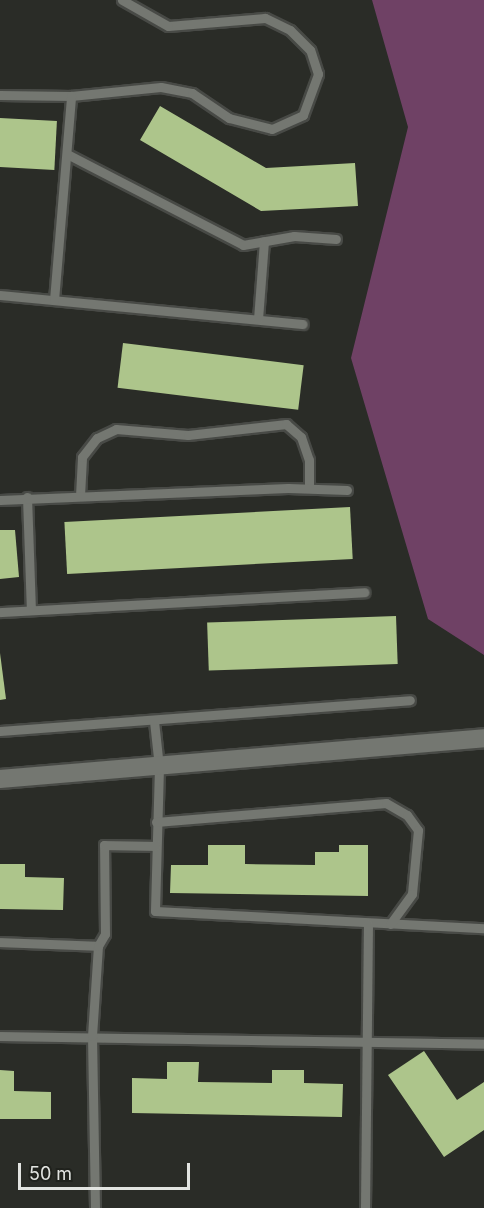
<!DOCTYPE html>
<style>
body{margin:0}
#map{position:relative;width:484px;height:1208px;overflow:hidden;background:#2a2c27;font-family:Inter,sans-serif}
div>[style]{position:absolute}
.forest>*{inset:0;background:#6f4165}
.building>*{inset:0;background:#adc58b;transform-origin:0 0}
.roads{filter:drop-shadow(2px 0 #484a46) drop-shadow(-2px 0 #484a46) drop-shadow(0 2px #484a46) drop-shadow(0 -2px #484a46)}
.lane>*{height:9px;margin:-4.5px;padding:0 4.5px;transform-origin:4.5px;border-radius:4.5px;background:#747771}
.street>*{height:18px;margin:-9px;padding:0 9px;transform-origin:9px;border-radius:9px;background:#747771}
span{translate:-50% -50%;white-space:nowrap;text-align:center;line-height:1.15;-webkit-text-stroke:6px #20221d;paint-order:stroke}
.scale{position:absolute;left:18px;top:1163px;width:172px;height:27px;box-sizing:border-box;border:3px solid #e2e4e1;border-top:0;padding-left:8px;font-size:18px;line-height:21px;white-space:nowrap;color:#e2e4e1;-webkit-text-stroke:4px #20221d;paint-order:stroke}
</style>
<div id="map">
<div class="forest">
<i style="clip-path:polygon(372px 0,484px 0,484px 655px,428px 619px,351px 358px,408px 127px)"></i>
</div>
<div class="building">
<i style="clip-path:polygon(160px 106px,266px 168px,355px 163px,358px 206px,261px 211px,140px 140px)"></i>
<i style="left:0;top:118px;width:57px;height:49px;rotate:3deg"></i>
<i style="left:123px;top:343px;width:182px;height:45px;rotate:7deg"></i>
<i style="left:350px;top:507px;width:52px;height:286px;rotate:87deg"></i>
<i style="clip-path:polygon(0 530px,15px 530px,19px 577px,0 579px)"></i>
<i style="left:396px;top:616px;width:48px;height:189px;rotate:88deg"></i>
<i style="clip-path:polygon(0 653px,6px 699px,0 700px)"></i>
<i style="clip-path:polygon(208px 845px,245px 845px,245px 864px,315px 865px,315px 852px,339px 852px,339px 845px,368px 845px,368px 896px,170px 893px,171px 865px,208px 865px)"></i>
<i style="clip-path:polygon(0 864px,25px 864px,25px 877px,64px 878px,63px 910px,0 909px)"></i>
<i style="clip-path:polygon(424px 1051px,457px 1100px,484px 1082px,484px 1130px,444px 1157px,388px 1075px)"></i>
<i style="clip-path:polygon(167px 1062px,199px 1062px,198px 1082px,272px 1083px,272px 1070px,304px 1070px,304px 1083px,343px 1084px,342px 1117px,132px 1113px,132px 1078px,167px 1079px)"></i>
<i style="clip-path:polygon(0 1070px,14px 1071px,14px 1091px,51px 1092px,51px 1119px,0 1119px)"></i>
</div>
<div class="roads">
<div class="lane">
<i style="left:0;top:95px;width:71px;rotate:0.8deg"></i>
<i style="left:71px;top:96px;width:90px;rotate:-5.7deg"></i>
<i style="left:161px;top:87px;width:32px;rotate:11deg"></i>
<i style="left:192px;top:93px;width:45px;rotate:34deg"></i>
<i style="left:229px;top:118px;width:44px;rotate:14.3deg"></i>
<i style="left:272px;top:129px;width:34px;rotate:-24deg"></i>
<i style="left:303px;top:115px;width:44px;rotate:-69.9deg"></i>
<i style="left:318px;top:74px;width:25px;rotate:-108deg"></i>
<i style="left:310px;top:50px;width:28px;rotate:-135deg"></i>
<i style="left:290px;top:30px;width:28px;rotate:-154deg"></i>
<i style="left:265px;top:18px;width:97px;rotate:175.3deg"></i>
<i style="left:168px;top:26px;width:53px;rotate:-150.5deg"></i>
<i style="left:67px;top:154px;width:198px;rotate:27.3deg"></i>
<i style="left:243px;top:245px;width:52px;rotate:-10deg"></i>
<i style="left:294px;top:236px;width:42px;rotate:4.1deg"></i>
<i style="left:0;top:295px;width:304px;rotate:5.5deg"></i>
<i style="left:54px;top:300px;width:205px;rotate:-85.2deg"></i>
<i style="left:258px;top:319px;width:78px;rotate:-85.6deg"></i>
<i style="left:80px;top:496px;width:39px;rotate:-87deg"></i>
<i style="left:82px;top:457px;width:24px;rotate:-52deg"></i>
<i style="left:97px;top:438px;width:21px;rotate:-25deg"></i>
<i style="left:116px;top:429px;width:72px;rotate:4.8deg"></i>
<i style="left:188px;top:435px;width:99px;rotate:-6.4deg"></i>
<i style="left:286px;top:424px;width:20px;rotate:41deg"></i>
<i style="left:301px;top:437px;width:24px;rotate:71deg"></i>
<i style="left:309px;top:460px;width:28px;rotate:90deg"></i>
<i style="left:27px;top:497px;width:113px;rotate:88deg"></i>
<i style="left:0;top:500px;width:288px;rotate:-2.4deg"></i>
<i style="left:288px;top:488px;width:59px;rotate:1.9deg"></i>
<i style="left:0;top:612px;width:365px;rotate:-3.1deg"></i>
<i style="left:154px;top:721px;width:46px;rotate:83.8deg"></i>
<i style="left:159px;top:767px;width:144px;rotate:91.6deg"></i>
<i style="left:155px;top:911px;width:329px;rotate:3deg"></i>
<i style="left:0;top:731px;width:411px;rotate:-4.3deg"></i>
<i style="left:156px;top:822px;width:231px;rotate:-4.7deg"></i>
<i style="left:386px;top:803px;width:24px;rotate:30deg"></i>
<i style="left:407px;top:815px;width:19px;rotate:54deg"></i>
<i style="left:418px;top:830px;width:64px;rotate:95.4deg"></i>
<i style="left:412px;top:894px;width:37px;rotate:126deg"></i>
<i style="left:0;top:942px;width:98px;rotate:2.3deg"></i>
<i style="left:0;top:1036px;width:484px;rotate:0.9deg"></i>
<i style="left:95px;top:1208px;width:172px;rotate:-91deg"></i>
<i style="left:92px;top:1036px;width:90px;rotate:-86.2deg"></i>
<i style="left:98px;top:946px;width:14px;rotate:-60deg"></i>
<i style="left:105px;top:934px;width:89px;rotate:-90.6deg"></i>
<i style="left:104px;top:845px;width:51px;rotate:1.1deg"></i>
<i style="left:365px;top:1208px;width:284px;rotate:-89.4deg"></i>
</div>
<div class="street">
<i style="left:0;top:779px;width:486px;rotate:-4.8deg"></i>
</div>
</div>
<div class="scale">50 m</div>
</div>
